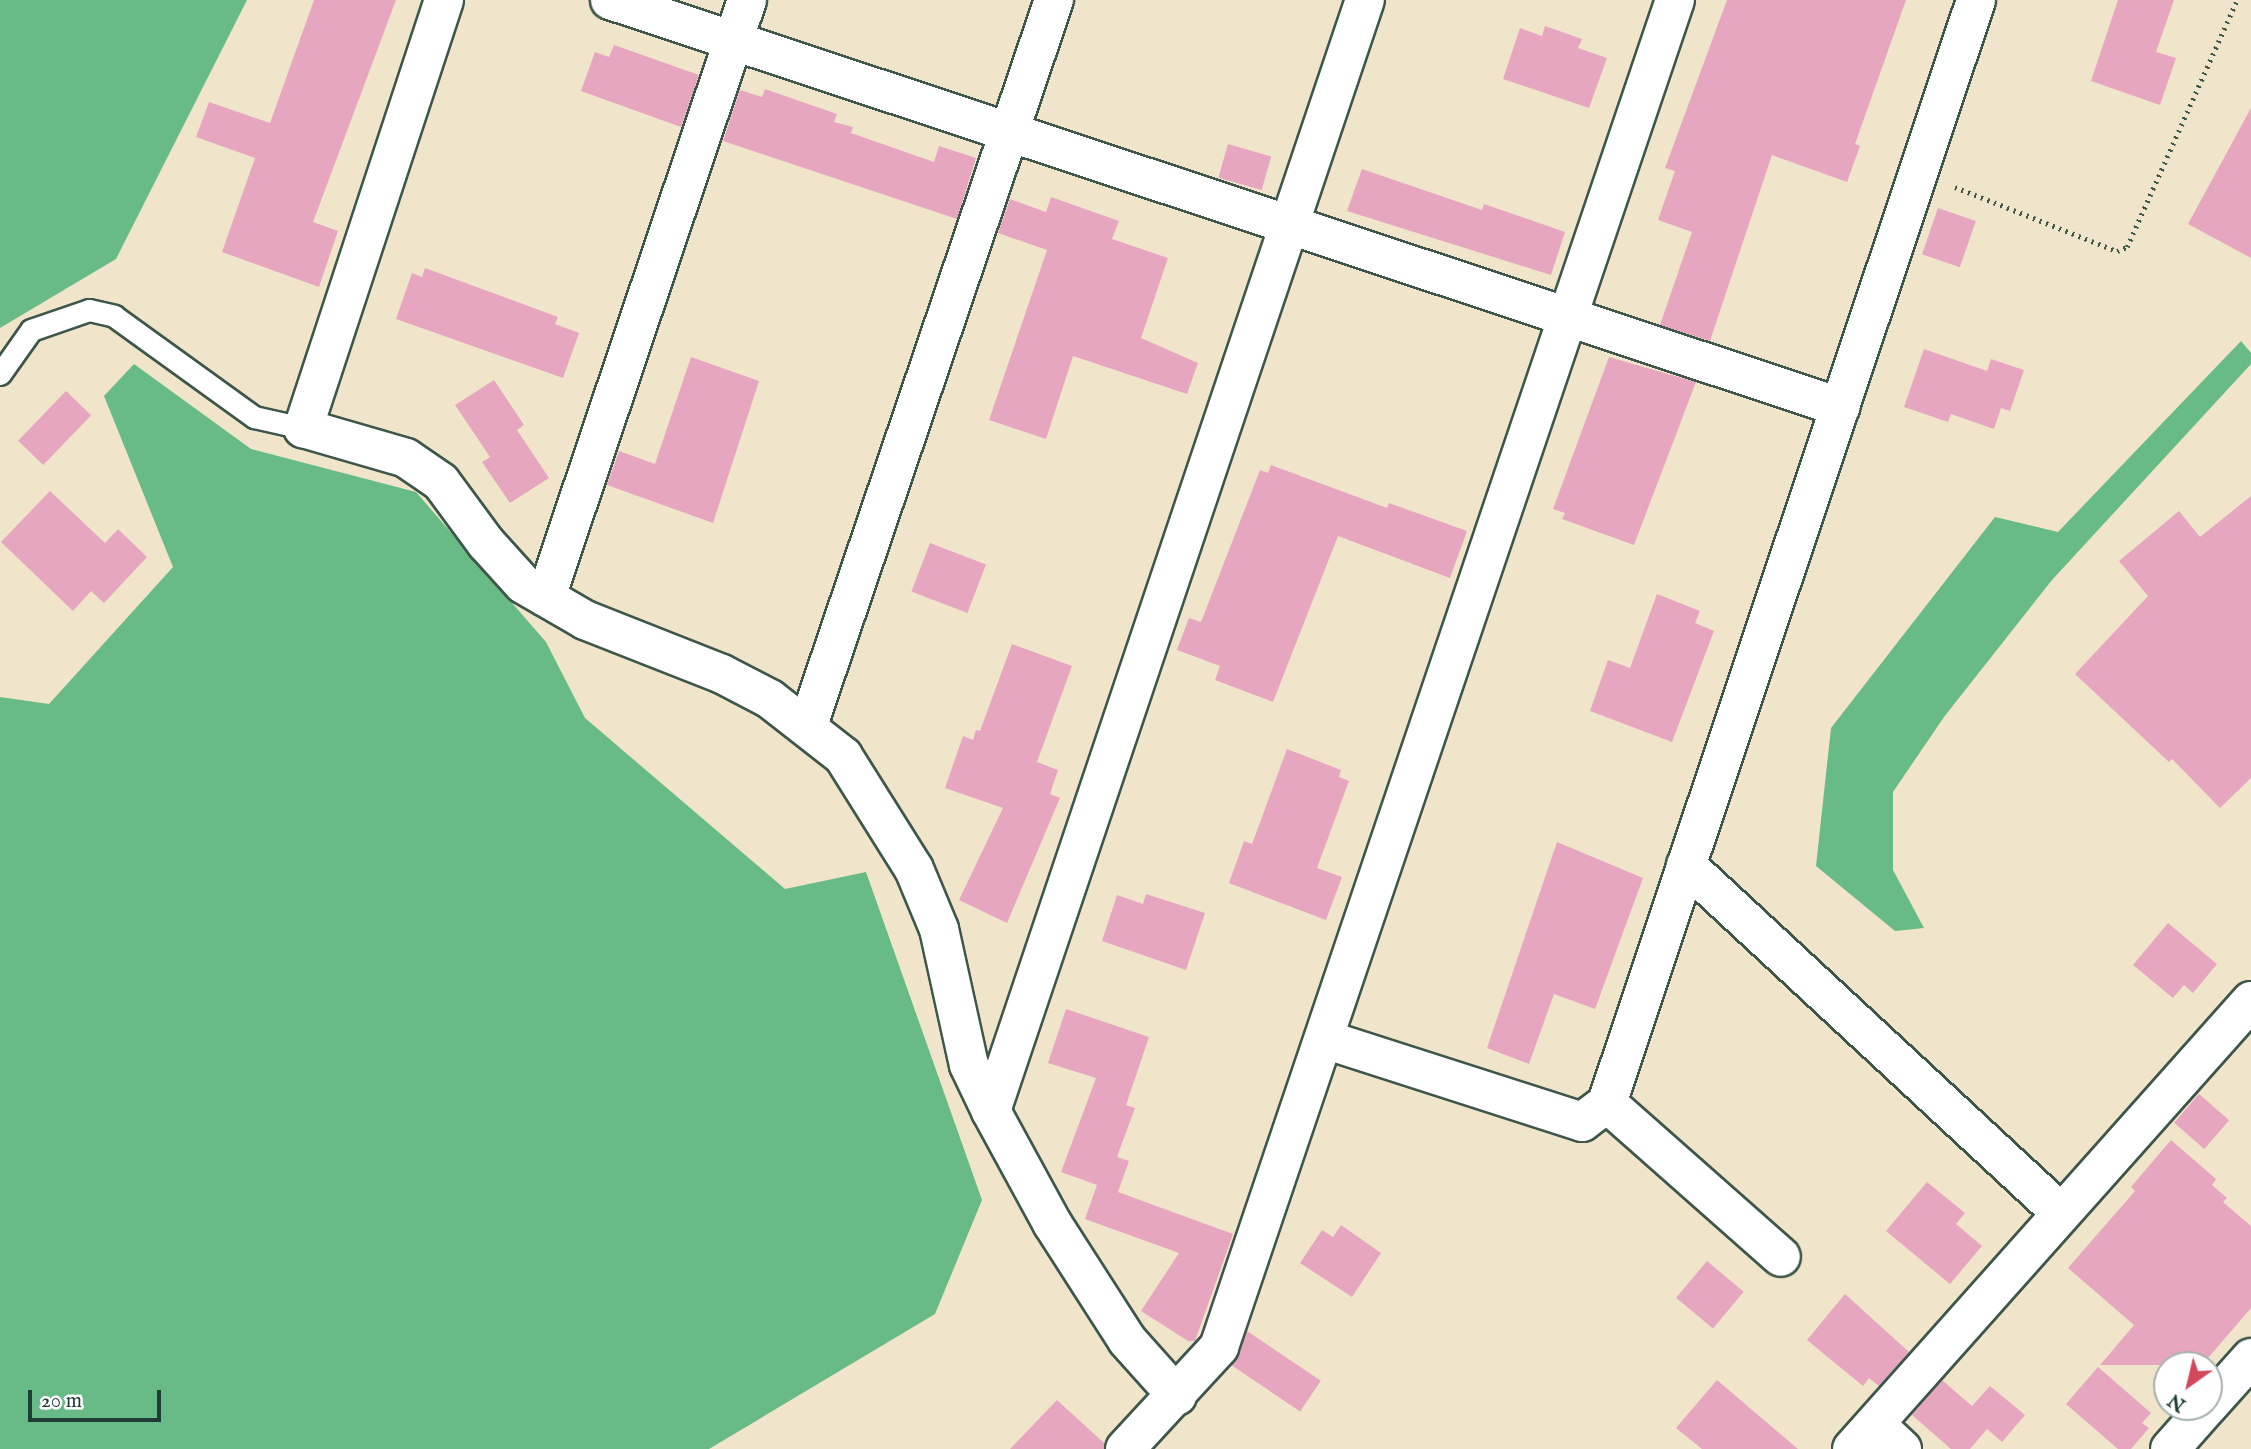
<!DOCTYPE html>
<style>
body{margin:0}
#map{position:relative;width:2251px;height:1449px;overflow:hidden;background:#f0e5ca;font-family:"IM FELL English",serif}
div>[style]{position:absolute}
.forest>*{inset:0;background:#68ba86}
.building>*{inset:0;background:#e6a6c0;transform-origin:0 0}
.path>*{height:4.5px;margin-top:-2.25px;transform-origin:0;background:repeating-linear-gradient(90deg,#3e564a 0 2px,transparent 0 7px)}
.roads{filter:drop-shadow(2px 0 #3e564a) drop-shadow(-2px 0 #3e564a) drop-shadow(0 2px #3e564a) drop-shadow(0 -2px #3e564a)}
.lane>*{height:21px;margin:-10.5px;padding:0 10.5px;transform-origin:10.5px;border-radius:10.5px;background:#fff}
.street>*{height:38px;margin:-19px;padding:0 19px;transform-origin:19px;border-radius:19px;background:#fff}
span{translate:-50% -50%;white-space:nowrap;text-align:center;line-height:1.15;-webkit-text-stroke:6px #fff;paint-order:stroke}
.north{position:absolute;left:2153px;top:1351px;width:70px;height:70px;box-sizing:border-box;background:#fff;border:2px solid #a5b1ae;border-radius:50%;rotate:214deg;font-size:19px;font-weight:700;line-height:28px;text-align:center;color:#1f3d34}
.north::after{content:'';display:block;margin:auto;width:24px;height:32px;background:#d1495b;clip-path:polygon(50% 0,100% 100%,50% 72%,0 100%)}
.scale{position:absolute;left:28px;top:1390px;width:133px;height:32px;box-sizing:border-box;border:4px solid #1f3d34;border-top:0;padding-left:9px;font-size:21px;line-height:24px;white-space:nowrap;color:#1f3d34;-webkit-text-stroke:5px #fff;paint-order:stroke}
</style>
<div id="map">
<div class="forest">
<i style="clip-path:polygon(0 0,247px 0,116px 259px,0 328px)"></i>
<i style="clip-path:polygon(2241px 341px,2251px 353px,2251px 364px,2052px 580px,1944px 717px,1893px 792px,1893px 870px,1924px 928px,1895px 931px,1816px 866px,1831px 728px,1995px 517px,2058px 532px)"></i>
<i style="clip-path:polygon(134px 364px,251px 449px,416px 492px,546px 642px,585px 718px,785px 889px,866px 872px,982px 1200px,935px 1314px,709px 1449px,0 1449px,0 697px,49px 704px,173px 567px,104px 396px)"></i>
</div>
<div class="building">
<i style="clip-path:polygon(314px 0,396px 0,313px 222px,338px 231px,319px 287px,222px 252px,255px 158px,196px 137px,209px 102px,270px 123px)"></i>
<i style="clip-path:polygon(1727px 0,1906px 0,1855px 144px,1860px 146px,1847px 182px,1772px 155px,1710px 341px,1660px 325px,1692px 232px,1658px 220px,1675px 171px,1665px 168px)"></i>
<i style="clip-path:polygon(2118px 0,2174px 0,2156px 52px,2176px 58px,2160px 105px,2091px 81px)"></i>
<i style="clip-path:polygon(1545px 26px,1582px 39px,1578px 48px,1607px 58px,1589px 108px,1503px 79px,1520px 28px,1542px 36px)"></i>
<i style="clip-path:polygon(614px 45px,699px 75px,681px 127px,581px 91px,595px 52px,609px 57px)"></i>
<i style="clip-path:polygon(765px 89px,837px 114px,834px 122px,853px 127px,851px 133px,934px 162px,939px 146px,976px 158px,957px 219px,723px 141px,740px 90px,762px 97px)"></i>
<i style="clip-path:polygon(2251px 108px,2251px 258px,2188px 224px)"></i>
<i style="left:1228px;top:144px;width:45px;height:35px;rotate:16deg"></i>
<i style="clip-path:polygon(1362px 169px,1482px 210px,1484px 204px,1565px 232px,1551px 275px,1347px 211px)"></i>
<i style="clip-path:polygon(1051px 197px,1119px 221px,1112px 239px,1168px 258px,1141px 338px,1198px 363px,1187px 394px,1073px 356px,1046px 439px,989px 420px,1047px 250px,998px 233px,1010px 199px,1046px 212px)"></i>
<i style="left:1938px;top:208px;width:40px;height:49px;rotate:19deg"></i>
<i style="clip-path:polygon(425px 268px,558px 317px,555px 324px,579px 333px,563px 378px,396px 319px,412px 273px,422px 277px)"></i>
<i style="clip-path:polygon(1924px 349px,1987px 371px,1991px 359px,2024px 370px,2010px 411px,2001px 408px,1994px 429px,1951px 414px,1948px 422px,1904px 407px)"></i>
<i style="clip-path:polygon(691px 357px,759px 381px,713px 523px,607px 485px,619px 451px,655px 464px)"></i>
<i style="clip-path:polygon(1609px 357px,1696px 382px,1634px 545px,1562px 519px,1565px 513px,1553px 509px)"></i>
<i style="clip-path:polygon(494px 380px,524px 425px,517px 430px,549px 478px,510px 503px,482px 462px,490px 457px,455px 405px)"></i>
<i style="left:66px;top:391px;width:35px;height:69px;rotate:44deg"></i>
<i style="clip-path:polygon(1271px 465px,1387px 508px,1389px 503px,1467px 531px,1450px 578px,1338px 536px,1273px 702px,1215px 680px,1220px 666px,1177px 650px,1189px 618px,1201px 622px,1260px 470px,1268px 473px)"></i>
<i style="clip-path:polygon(50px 491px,105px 543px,118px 529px,147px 557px,104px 603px,91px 591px,73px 611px,1px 542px)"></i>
<i style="clip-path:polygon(2251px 496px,2251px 778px,2220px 808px,2172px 759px,2169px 762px,2075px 674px,2148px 596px,2119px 561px,2179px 511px,2200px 537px)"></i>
<i style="left:930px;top:543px;width:60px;height:52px;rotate:21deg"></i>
<i style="clip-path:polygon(1657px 594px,1700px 611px,1695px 623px,1714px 631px,1672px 742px,1590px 711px,1608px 660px,1630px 668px)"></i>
<i style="clip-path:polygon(1012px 644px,1072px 666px,1037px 762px,1058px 770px,1050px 794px,1060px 798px,1007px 923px,959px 900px,1003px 808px,945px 788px,963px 736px,973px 740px,976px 730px,980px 731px)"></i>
<i style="clip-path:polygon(1287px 749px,1341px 770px,1339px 777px,1349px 781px,1317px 868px,1342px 877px,1326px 920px,1229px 883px,1244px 841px,1252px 844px)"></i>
<i style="clip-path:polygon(1557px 842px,1643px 878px,1595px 1009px,1554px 994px,1529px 1064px,1487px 1048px)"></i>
<i style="clip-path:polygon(1146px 894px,1205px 913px,1186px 970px,1102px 941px,1117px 895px,1143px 904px)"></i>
<i style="clip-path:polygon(2168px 923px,2217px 964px,2193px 993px,2184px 985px,2173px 998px,2133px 965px)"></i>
<i style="clip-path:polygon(1066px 1009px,1149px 1037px,1126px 1105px,1135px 1108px,1117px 1157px,1129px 1161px,1118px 1192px,1233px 1234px,1195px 1341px,1188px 1341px,1141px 1311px,1179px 1253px,1085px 1219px,1097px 1185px,1061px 1172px,1096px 1078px,1048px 1063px)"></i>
<i style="left:2199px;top:1094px;width:40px;height:38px;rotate:41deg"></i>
<i style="clip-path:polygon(2171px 1140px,2216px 1179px,2212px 1185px,2227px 1198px,2223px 1202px,2251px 1226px,2251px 1308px,2202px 1365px,2100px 1365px,2134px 1325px,2068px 1268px,2135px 1191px,2131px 1187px)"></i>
<i style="clip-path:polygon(1927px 1182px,1965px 1213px,1956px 1224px,1982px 1246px,1950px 1284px,1886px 1231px)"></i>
<i style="clip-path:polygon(1341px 1225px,1381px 1253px,1352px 1297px,1300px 1263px,1322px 1230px,1333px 1237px)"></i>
<i style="left:1707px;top:1261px;width:48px;height:48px;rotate:40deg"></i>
<i style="clip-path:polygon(1845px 1294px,1909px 1352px,1879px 1386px,1869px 1378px,1863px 1386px,1807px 1340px)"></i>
<i style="left:1247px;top:1331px;width:89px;height:37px;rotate:34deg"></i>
<i style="clip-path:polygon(2098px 1367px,2151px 1413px,2142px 1423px,2149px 1428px,2131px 1449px,2118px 1449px,2066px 1404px)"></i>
<i style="clip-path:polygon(1717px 1380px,1798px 1449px,1702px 1449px,1676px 1428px)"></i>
<i style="clip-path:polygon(1942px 1380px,1972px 1406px,1990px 1386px,2025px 1415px,2002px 1442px,1987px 1429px,1970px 1449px,1951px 1449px,1912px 1415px)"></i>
<i style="clip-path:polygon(1057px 1400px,1104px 1443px,1104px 1449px,1010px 1449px)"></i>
</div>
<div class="path">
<i style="left:1955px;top:187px;width:174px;rotate:21.6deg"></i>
<i style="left:2117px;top:251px;width:11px;rotate:-22deg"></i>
<i style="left:2127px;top:247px;width:270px;rotate:-66deg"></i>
</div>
<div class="roads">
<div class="lane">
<i style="left:0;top:374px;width:54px;rotate:-54.8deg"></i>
<i style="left:31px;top:330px;width:61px;rotate:-19deg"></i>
<i style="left:89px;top:310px;width:26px;rotate:13deg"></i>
<i style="left:114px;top:316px;width:173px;rotate:35.8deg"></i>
<i style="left:254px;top:417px;width:50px;rotate:12.7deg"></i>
</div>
<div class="street">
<i style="left:444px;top:0;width:451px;rotate:108.2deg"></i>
<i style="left:303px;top:428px;width:107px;rotate:16.2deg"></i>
<i style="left:406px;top:458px;width:42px;rotate:34.4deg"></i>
<i style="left:441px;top:482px;width:76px;rotate:53.6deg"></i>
<i style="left:486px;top:543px;width:55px;rotate:47.9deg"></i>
<i style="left:523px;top:584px;width:72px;rotate:30.1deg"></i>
<i style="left:585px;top:620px;width:147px;rotate:21.5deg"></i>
<i style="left:722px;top:674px;width:54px;rotate:27.5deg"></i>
<i style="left:770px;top:699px;width:93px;rotate:38deg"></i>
<i style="left:843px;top:756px;width:133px;rotate:57.9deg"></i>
<i style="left:914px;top:869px;width:65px;rotate:67.4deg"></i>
<i style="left:939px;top:929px;width:139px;rotate:77.6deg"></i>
<i style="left:969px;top:1065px;width:51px;rotate:64.4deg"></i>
<i style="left:991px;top:1111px;width:128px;rotate:61.4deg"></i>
<i style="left:1052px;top:1223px;width:139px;rotate:57.3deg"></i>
<i style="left:1127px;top:1340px;width:75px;rotate:48.2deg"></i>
<i style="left:610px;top:0;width:1296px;rotate:18.31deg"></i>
<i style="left:546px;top:597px;width:630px;rotate:-71.39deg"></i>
<i style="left:808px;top:725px;width:766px;rotate:-71.26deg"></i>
<i style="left:1686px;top:865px;width:510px;rotate:42.86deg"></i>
<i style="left:1324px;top:1039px;width:271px;rotate:17.8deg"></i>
<i style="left:1582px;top:1122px;width:31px;rotate:-37deg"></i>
<i style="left:1607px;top:1103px;width:1163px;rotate:-71.5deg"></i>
<i style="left:1607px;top:1103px;width:232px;rotate:41.5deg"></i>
<i style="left:991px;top:1111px;width:1172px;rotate:-71.4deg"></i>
<i style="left:2209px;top:1405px;width:63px;rotate:-48.2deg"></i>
<i style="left:1875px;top:1424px;width:37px;rotate:43deg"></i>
<i style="left:1125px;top:1449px;width:139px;rotate:-47.3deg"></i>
<i style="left:1219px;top:1347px;width:1422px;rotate:-71.3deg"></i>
<i style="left:1852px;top:1449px;width:600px;rotate:-48.31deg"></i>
<i style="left:2170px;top:1449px;width:56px;rotate:-48.6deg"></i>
</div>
</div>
<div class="north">N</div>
<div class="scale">20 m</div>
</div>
